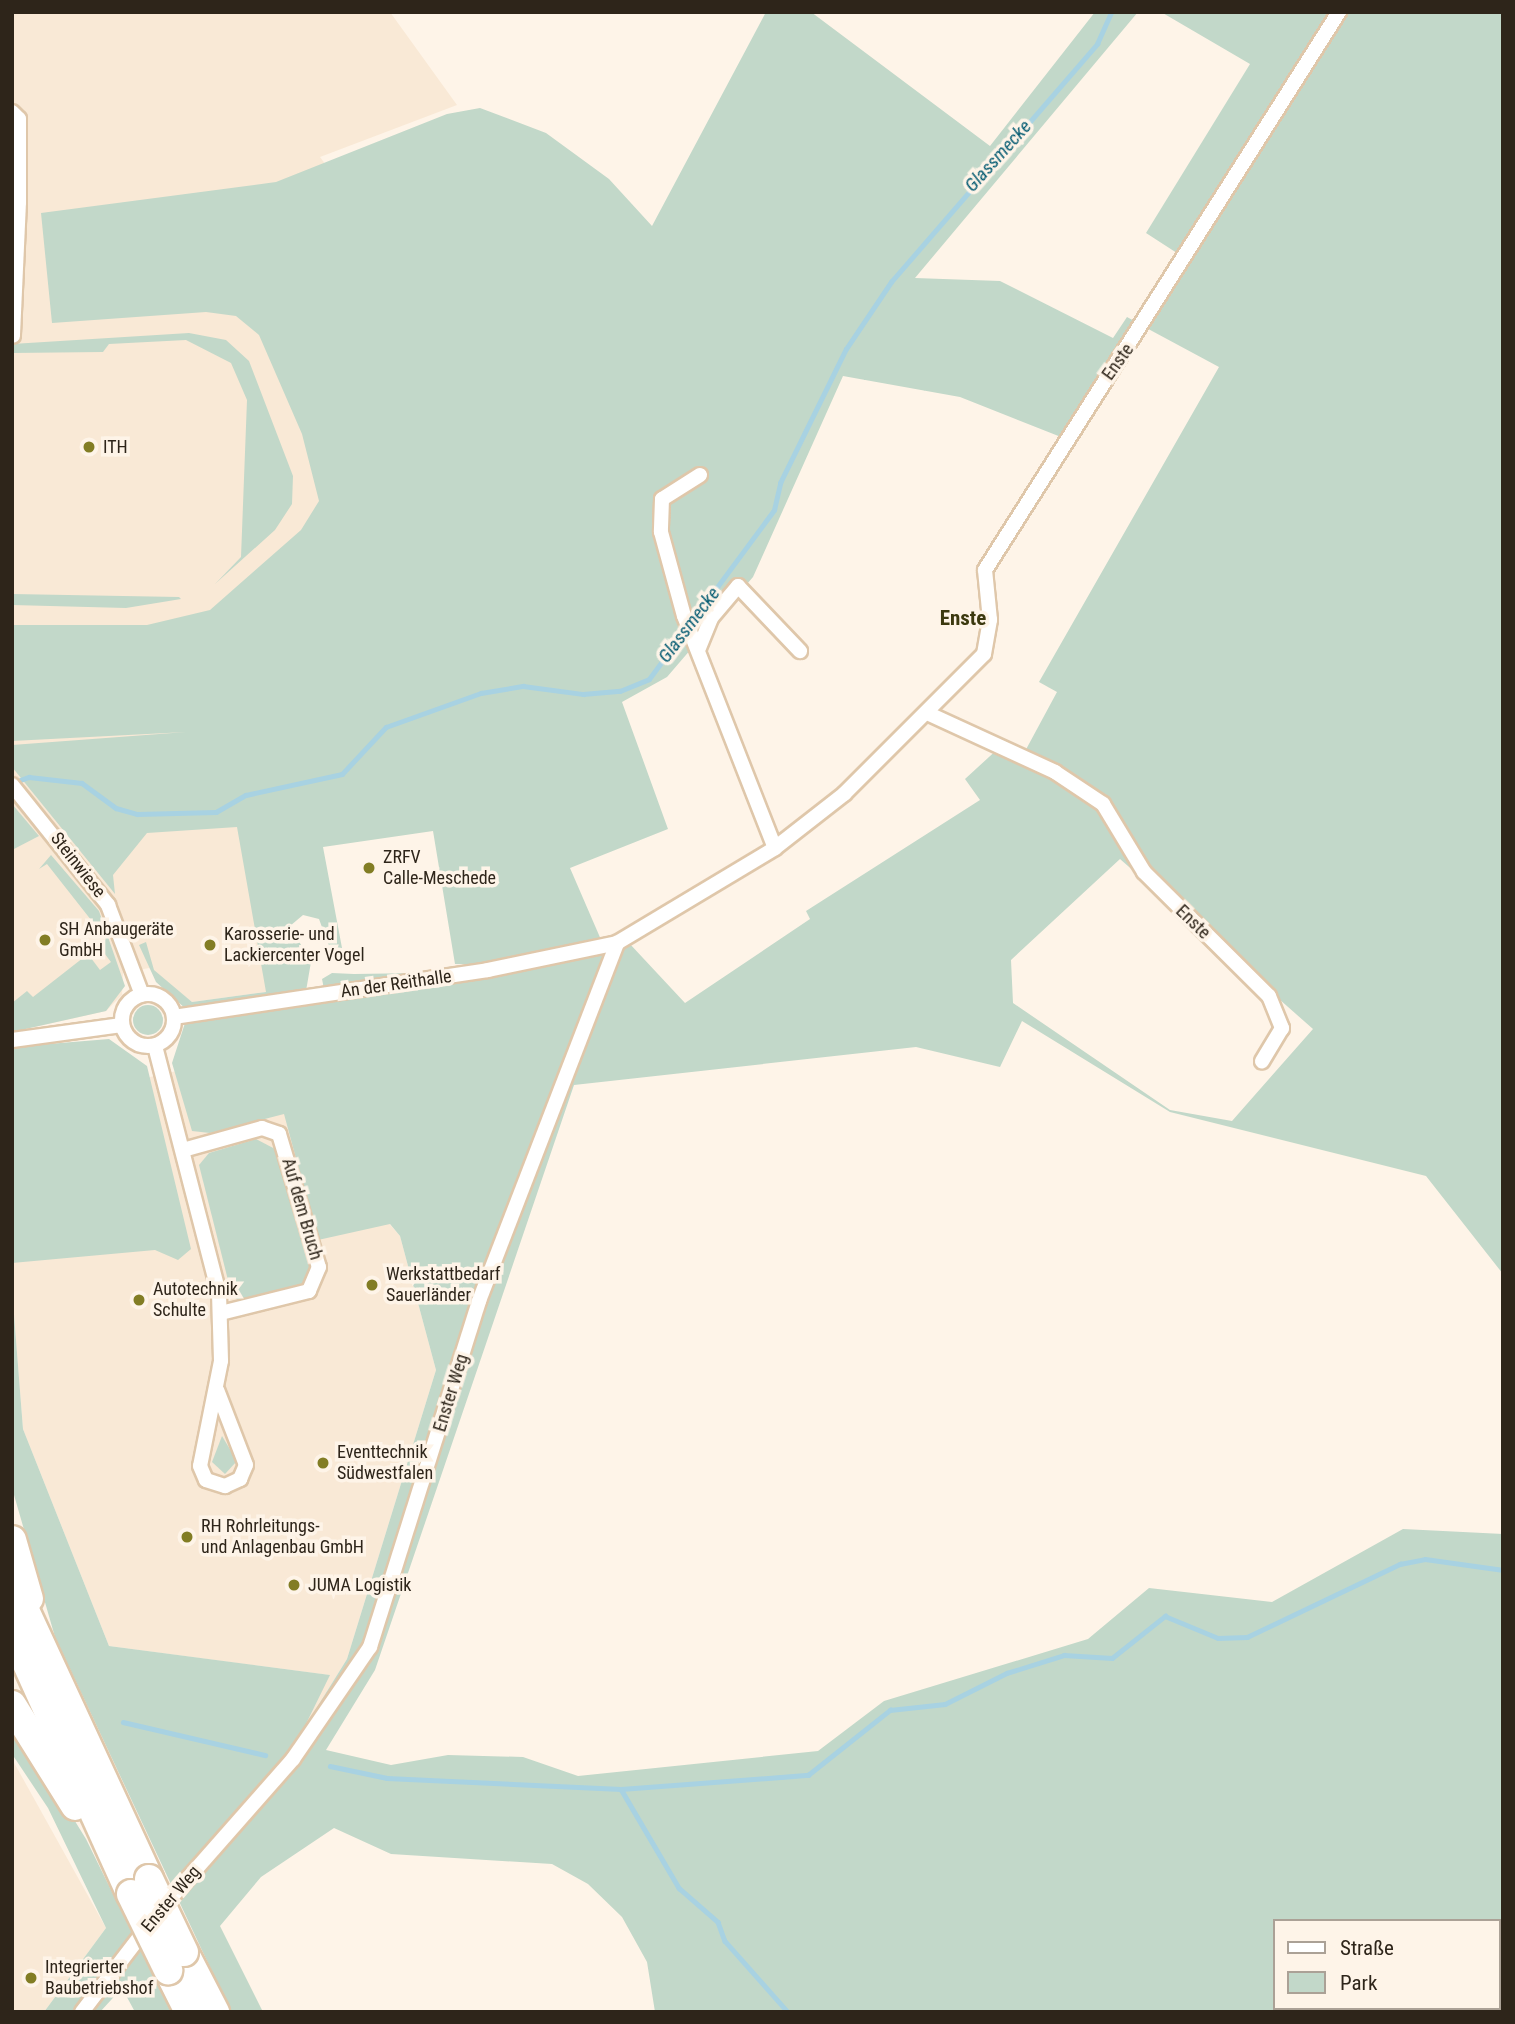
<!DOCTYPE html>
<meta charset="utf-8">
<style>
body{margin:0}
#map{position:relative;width:1515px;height:2024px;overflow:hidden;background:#fef4e8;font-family:"Roboto Condensed",sans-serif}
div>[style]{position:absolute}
.industrial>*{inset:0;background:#f9e9d6}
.green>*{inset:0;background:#c2d8c9}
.round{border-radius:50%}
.stream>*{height:4.5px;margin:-2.25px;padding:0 2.25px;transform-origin:2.25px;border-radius:2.25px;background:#a8d2e2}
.roads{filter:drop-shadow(2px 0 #dfc7aa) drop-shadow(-2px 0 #dfc7aa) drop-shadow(0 2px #dfc7aa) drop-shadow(0 -2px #dfc7aa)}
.minor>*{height:14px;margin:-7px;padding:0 7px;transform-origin:7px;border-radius:7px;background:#fff}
.minor>.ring{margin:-7px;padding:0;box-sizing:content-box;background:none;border:14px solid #fff;border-radius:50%}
.motorway>*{height:28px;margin:-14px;padding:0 14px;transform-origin:14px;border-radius:14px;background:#fff}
.bridges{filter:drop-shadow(2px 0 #dfc7aa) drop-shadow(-2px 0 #dfc7aa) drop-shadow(0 2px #dfc7aa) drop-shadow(0 -2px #dfc7aa)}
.motorway-bridge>*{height:28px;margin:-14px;padding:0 14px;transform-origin:14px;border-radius:14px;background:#fff}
.dots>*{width:19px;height:19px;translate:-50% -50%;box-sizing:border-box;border:4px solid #fef4e8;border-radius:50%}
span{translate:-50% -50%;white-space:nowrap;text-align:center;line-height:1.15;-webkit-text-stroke:7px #fef4e8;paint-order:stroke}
.street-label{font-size:18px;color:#2e251a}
.poi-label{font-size:18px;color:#2e251a}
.left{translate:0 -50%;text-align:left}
.water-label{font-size:19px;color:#035a71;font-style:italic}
.quarter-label{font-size:21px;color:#3c390f;font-weight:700}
.frame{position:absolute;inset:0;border:14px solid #2e251a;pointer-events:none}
.legend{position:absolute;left:1273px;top:1919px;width:228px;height:91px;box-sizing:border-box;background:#fef4e8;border:2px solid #aba196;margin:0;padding:9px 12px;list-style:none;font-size:21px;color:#2e251a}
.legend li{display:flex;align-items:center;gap:14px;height:35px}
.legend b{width:35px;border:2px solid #aba196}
</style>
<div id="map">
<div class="industrial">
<i style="clip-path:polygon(12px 12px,390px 12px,457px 105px,320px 157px,488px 384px,529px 468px,269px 718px,280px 990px,192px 1002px,149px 968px,123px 973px,122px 995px,106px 1011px,12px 1032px)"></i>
<i style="clip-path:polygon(210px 1018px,400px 1236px,436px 1370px,347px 1659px,298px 1739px,329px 1675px,109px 1646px,23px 1429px,12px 1289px,12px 1072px,150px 1077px,177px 1071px)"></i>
<i style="clip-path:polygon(12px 1759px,106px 1928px,44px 2012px,12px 2012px)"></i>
</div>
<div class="green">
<i style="clip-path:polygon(evenodd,766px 12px,811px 12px,990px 146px,1095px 12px,1138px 12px,915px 278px,1000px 281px,1113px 338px,1127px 317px,1138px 323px,1180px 255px,1146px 233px,1250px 64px,1161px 12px,1503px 12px,1503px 1274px,1426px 1176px,1170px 1112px,1022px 1021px,1000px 1067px,916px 1047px,574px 1085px,375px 1670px,326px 1750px,391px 1765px,448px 1755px,523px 1757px,578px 1776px,818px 1751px,884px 1701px,1088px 1639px,1149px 1588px,1272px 1602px,1403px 1529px,1503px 1534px,1503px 2012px,655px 2012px,647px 1962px,622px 1917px,588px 1884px,552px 1864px,391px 1854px,334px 1828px,261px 1877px,220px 1926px,263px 2012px,231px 2012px,55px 1637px,12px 1488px,12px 1289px,23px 1429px,109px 1646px,330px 1675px,303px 1730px,347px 1659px,436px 1370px,400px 1236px,390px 1224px,318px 1240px,284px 1114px,210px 1133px,192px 1131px,172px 1063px,185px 1023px,605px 953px,618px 959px,629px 943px,685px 1003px,810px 919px,806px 911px,980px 800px,965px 779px,1001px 746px,1023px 755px,1057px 692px,1039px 682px,1219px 367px,1139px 324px,1061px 437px,960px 397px,843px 376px,753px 577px,667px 677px,622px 702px,668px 829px,570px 868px,602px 942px,499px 965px,455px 964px,433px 831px,323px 847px,342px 948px,330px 949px,319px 919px,303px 915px,290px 926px,311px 962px,306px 991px,187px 1010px,156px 982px,139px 945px,146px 942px,154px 970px,192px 1002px,266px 992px,237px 827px,147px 833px,113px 875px,115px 894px,12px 767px,12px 745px,186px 732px,12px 741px,12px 625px,147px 625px,210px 610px,301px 530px,319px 501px,302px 434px,259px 335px,236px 316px,206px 312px,52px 323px,41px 213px,276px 182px,447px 114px,480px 108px,546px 133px,609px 179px,652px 226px,766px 12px,1120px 859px,1313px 1029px,1232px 1121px,1170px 1110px,1013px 1003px,1011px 960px,1120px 859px,766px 12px,1275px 1921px,1499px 1921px,1499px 2008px,1275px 2008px,1275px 1921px)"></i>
<i style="clip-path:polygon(189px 333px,226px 340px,249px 361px,293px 476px,292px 504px,275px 530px,215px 584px,241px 557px,247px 400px,231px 363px,186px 340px,109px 344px,103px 352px,12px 353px,12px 344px)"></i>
<i style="clip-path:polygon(12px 594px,179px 597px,181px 599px,126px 608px,12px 605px)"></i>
<i style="clip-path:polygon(12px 804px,39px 836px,12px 850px)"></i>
<i style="clip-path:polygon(51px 855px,99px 911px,125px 986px,106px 1011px,12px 1032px,12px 1003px,27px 991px,33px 997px,88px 954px,100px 970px,111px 962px,98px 945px,106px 939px,47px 864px,39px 869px)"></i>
<i style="clip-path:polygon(332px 973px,354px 974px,421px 973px,324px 989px,322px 979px)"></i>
<i class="round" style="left:133px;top:1005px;width:30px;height:30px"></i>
<i style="clip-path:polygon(109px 1039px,147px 1066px,191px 1249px,178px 1260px,155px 1250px,12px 1263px,12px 1047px)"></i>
<i style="clip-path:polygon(256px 1139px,277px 1150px,312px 1269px,299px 1288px,242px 1302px,232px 1296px,199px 1165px,209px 1153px)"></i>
<i style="clip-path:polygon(222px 1436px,237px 1461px,225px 1474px,212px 1462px)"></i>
<i style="clip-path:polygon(12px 1719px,86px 1839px,171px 2012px,135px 2012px,122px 1988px,100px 2012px,44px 2012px,106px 1928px,48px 1808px,12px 1754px)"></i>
</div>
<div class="stream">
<i style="left:15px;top:782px;width:15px;rotate:-20deg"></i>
<i style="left:29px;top:777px;width:53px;rotate:6.5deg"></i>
<i style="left:82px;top:783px;width:42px;rotate:36.3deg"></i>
<i style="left:116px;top:808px;width:22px;rotate:16deg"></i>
<i style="left:137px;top:814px;width:79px;rotate:-1.5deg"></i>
<i style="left:216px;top:812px;width:34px;rotate:-30deg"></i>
<i style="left:246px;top:795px;width:98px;rotate:-12.3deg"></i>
<i style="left:342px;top:774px;width:64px;rotate:-46.9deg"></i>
<i style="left:386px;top:727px;width:101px;rotate:-19.7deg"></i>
<i style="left:481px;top:693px;width:43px;rotate:-9.5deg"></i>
<i style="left:523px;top:686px;width:61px;rotate:7.6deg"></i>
<i style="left:583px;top:694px;width:37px;rotate:-5deg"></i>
<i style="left:620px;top:691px;width:31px;rotate:-22deg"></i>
<i style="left:649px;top:679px;width:210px;rotate:-53.5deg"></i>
<i style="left:774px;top:510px;width:28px;rotate:-77deg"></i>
<i style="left:780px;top:483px;width:149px;rotate:-63.8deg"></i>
<i style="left:846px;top:349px;width:81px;rotate:-56.1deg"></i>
<i style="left:891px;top:282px;width:315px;rotate:-49.1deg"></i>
<i style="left:1097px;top:44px;width:35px;rotate:-66deg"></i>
<i style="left:123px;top:1722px;width:146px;rotate:13.1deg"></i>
<i style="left:330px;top:1766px;width:58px;rotate:11.9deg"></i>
<i style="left:387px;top:1778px;width:234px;rotate:2.7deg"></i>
<i style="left:621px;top:1789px;width:188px;rotate:-4.3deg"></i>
<i style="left:808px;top:1775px;width:105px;rotate:-38.4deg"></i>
<i style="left:890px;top:1710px;width:55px;rotate:-6.2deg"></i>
<i style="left:945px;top:1704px;width:69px;rotate:-26.6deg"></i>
<i style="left:1007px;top:1673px;width:60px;rotate:-17.5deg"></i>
<i style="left:1064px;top:1655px;width:48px;rotate:3.6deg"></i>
<i style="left:1112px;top:1658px;width:68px;rotate:-38.4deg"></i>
<i style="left:1165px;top:1616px;width:57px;rotate:22.5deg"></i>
<i style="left:1218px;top:1638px;width:29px;rotate:-2deg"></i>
<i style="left:1247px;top:1637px;width:170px;rotate:-25.5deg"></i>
<i style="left:1400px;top:1564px;width:25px;rotate:-11deg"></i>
<i style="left:1425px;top:1559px;width:79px;rotate:8deg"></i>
<i style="left:621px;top:1789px;width:115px;rotate:59.6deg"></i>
<i style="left:679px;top:1888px;width:52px;rotate:41.1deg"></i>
<i style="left:718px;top:1922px;width:20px;rotate:70deg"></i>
<i style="left:725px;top:1941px;width:95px;rotate:48.4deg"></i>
</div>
<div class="roads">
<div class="minor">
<i style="left:12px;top:112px;width:10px;rotate:45deg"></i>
<i style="left:19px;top:119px;width:83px;rotate:90deg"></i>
<i style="left:19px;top:202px;width:134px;rotate:92.6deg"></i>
<i style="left:700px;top:475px;width:45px;rotate:147.7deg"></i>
<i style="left:662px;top:499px;width:33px;rotate:92deg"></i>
<i style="left:661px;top:532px;width:87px;rotate:74.7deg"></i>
<i style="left:684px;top:616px;width:249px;rotate:68.6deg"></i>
<i style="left:699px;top:648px;width:32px;rotate:-68deg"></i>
<i style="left:711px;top:618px;width:42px;rotate:-49.8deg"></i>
<i style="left:738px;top:586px;width:90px;rotate:46.4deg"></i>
<i style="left:927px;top:713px;width:141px;rotate:24.7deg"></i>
<i style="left:1055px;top:772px;width:58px;rotate:33.7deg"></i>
<i style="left:1103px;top:804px;width:79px;rotate:58.9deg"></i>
<i style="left:1144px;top:872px;width:176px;rotate:44.8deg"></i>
<i style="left:1269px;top:996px;width:35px;rotate:68deg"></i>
<i style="left:1282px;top:1028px;width:39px;rotate:121deg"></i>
<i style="left:12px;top:785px;width:154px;rotate:51.3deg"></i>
<i style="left:108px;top:905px;width:96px;rotate:69.3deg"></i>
<i class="ring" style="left:122px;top:994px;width:38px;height:38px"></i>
<i style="left:174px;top:1017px;width:317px;rotate:-8.5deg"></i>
<i style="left:488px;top:970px;width:132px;rotate:-11.8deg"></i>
<i style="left:617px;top:943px;width:184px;rotate:-31deg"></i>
<i style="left:775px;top:848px;width:88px;rotate:-38deg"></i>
<i style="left:844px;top:794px;width:198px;rotate:-45deg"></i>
<i style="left:984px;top:654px;width:35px;rotate:-80deg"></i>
<i style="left:990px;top:620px;width:50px;rotate:-95.7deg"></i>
<i style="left:985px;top:570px;width:661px;rotate:-57.61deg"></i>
<i style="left:12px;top:1040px;width:111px;rotate:-7.8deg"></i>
<i style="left:155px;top:1046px;width:255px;rotate:75.5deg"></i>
<i style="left:219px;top:1293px;width:68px;rotate:88.3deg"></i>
<i style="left:221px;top:1361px;width:107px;rotate:101.3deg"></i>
<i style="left:200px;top:1466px;width:15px;rotate:67deg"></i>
<i style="left:206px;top:1480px;width:20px;rotate:18deg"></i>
<i style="left:225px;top:1486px;width:17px;rotate:-25deg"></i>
<i style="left:240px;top:1479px;width:15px;rotate:-67deg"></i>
<i style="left:246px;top:1465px;width:80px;rotate:-111.1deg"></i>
<i style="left:183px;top:1150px;width:82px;rotate:-15.6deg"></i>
<i style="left:262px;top:1128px;width:18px;rotate:19deg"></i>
<i style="left:279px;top:1134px;width:139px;rotate:73.3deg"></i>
<i style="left:319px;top:1267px;width:26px;rotate:113deg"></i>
<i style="left:309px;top:1291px;width:91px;rotate:166deg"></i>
<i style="left:160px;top:1910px;width:201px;rotate:-48.6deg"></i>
<i style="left:293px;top:1759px;width:136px;rotate:-55.5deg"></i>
<i style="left:370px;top:1647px;width:363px;rotate:-72.5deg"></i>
<i style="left:479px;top:1301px;width:384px;rotate:-68.9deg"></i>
<i style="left:82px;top:2012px;width:108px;rotate:-52.5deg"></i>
</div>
<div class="motorway">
<i style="left:12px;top:1540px;width:61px;rotate:73.9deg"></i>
<i style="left:12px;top:1582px;width:327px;rotate:65.2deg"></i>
<i style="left:12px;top:1631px;width:289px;rotate:65.7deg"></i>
<i style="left:12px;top:1705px;width:119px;rotate:58deg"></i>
<i style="left:184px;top:1952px;width:68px;rotate:62.7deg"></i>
<i style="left:168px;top:1970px;width:47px;rotate:63.4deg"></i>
</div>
</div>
<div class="bridges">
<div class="motorway-bridge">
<i style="left:149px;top:1879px;width:81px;rotate:64.4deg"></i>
<i style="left:131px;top:1894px;width:85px;rotate:64deg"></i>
</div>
</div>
<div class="dots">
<i style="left:89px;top:447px;background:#827d24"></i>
<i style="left:369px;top:868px;background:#827d24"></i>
<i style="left:45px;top:940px;background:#827d24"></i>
<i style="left:210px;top:945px;background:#827d24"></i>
<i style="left:372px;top:1285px;background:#827d24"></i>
<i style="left:139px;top:1300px;background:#827d24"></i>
<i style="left:323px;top:1463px;background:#827d24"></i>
<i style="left:187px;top:1537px;background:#827d24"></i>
<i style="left:294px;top:1585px;background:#827d24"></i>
<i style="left:31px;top:1978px;background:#827d24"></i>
</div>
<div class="street-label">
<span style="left:1118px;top:362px;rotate:-54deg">Enste</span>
<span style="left:78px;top:865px;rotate:52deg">Steinwiese</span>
<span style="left:1193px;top:922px;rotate:44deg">Enste</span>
<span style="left:396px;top:984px;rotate:-8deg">An der Reithalle</span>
<span style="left:302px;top:1209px;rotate:74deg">Auf dem Bruch</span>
<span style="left:451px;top:1393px;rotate:-73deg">Enster Weg</span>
<span style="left:171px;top:1899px;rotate:-50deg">Enster Weg</span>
</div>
<div class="poi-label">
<span class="left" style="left:103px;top:447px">ITH</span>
<span class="left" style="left:383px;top:868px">ZRFV<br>Calle-Meschede</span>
<span class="left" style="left:59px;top:940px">SH Anbaugeräte<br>GmbH</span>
<span class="left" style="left:224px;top:945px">Karosserie- und<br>Lackiercenter Vogel</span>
<span class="left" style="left:386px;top:1285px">Werkstattbedarf<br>Sauerländer</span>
<span class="left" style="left:153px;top:1300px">Autotechnik<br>Schulte</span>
<span class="left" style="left:337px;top:1463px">Eventtechnik<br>Südwestfalen</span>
<span class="left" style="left:201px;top:1537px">RH Rohrleitungs-<br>und Anlagenbau GmbH</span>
<span class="left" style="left:308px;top:1585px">JUMA Logistik</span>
<span class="left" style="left:45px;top:1978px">Integrierter<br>Baubetriebshof</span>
</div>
<div class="water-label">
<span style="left:998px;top:156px;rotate:-48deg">Glassmecke</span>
<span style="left:689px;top:625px;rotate:-53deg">Glassmecke</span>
</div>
<div class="quarter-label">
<span style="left:963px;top:618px">Enste</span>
</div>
<div class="frame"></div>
<ul class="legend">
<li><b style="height:9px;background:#fff"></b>Straße</li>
<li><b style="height:19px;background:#c2d8c9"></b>Park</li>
</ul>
</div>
